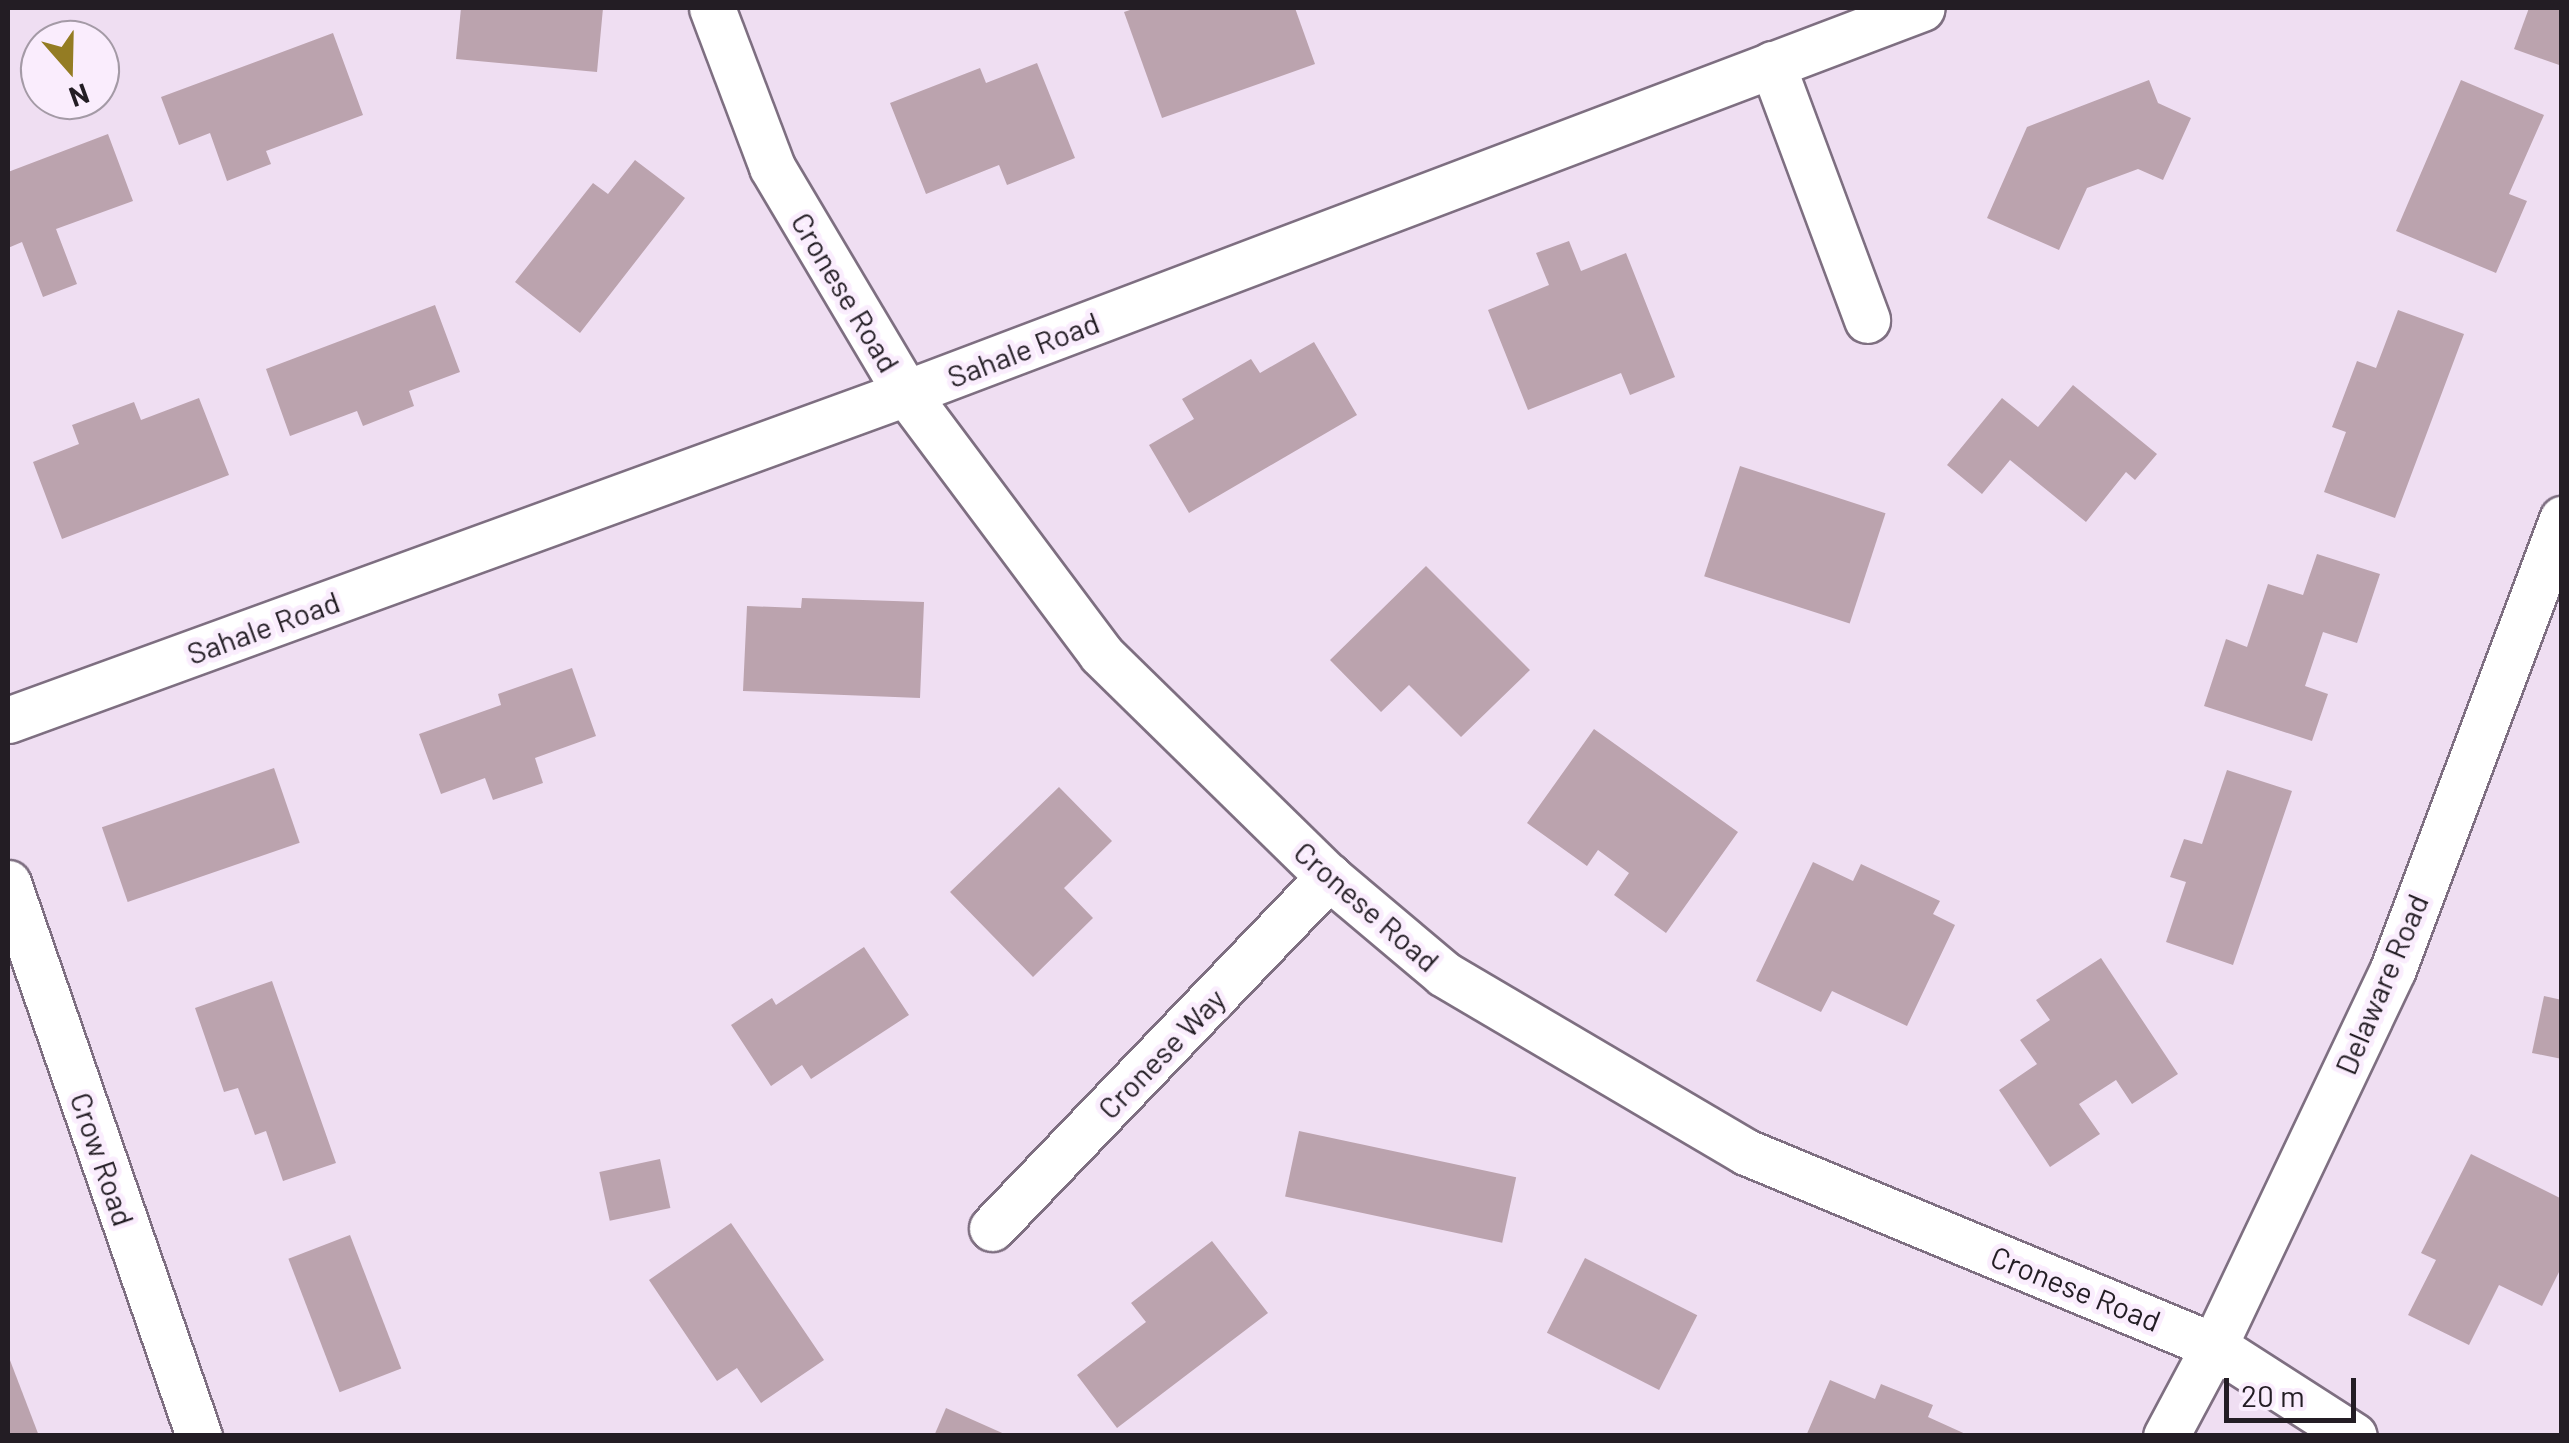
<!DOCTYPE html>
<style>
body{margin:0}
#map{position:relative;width:2569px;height:1443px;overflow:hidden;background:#efdef2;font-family:Barlow,sans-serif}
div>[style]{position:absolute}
.building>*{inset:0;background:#bba3ae;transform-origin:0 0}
.roads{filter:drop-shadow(2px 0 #7e6f81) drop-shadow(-2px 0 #7e6f81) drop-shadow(0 2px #7e6f81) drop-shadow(0 -2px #7e6f81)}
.minor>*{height:45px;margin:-22.5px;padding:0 22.5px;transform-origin:22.5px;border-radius:22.5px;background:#fff}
span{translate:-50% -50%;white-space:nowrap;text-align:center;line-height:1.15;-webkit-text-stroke:10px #faedfd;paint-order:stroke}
.street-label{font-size:30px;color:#231d24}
.frame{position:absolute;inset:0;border:10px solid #231d24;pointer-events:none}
.north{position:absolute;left:20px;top:20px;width:100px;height:100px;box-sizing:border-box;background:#faedfd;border:2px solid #a49aa6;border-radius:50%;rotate:160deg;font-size:28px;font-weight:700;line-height:40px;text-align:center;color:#231d24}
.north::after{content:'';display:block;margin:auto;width:35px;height:45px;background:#947c23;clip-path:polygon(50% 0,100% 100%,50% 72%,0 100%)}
.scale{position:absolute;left:2224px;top:1378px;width:132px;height:45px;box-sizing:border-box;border:5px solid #231d24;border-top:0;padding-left:12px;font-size:30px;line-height:35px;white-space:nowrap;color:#231d24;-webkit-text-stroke:8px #faedfd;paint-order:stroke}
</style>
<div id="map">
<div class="building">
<i style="clip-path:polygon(461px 8px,603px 8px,597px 72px,456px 59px)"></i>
<i style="clip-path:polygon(1136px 8px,1295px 8px,1315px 64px,1162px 118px,1124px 12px)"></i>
<i style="clip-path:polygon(2529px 8px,2562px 8px,2562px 66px,2514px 49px)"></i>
<i style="clip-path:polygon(333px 33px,363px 115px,266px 151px,271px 164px,227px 181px,210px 133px,179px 145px,161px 97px)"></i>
<i style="clip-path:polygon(1037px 63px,1075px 158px,1007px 185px,999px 165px,926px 194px,890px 103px,980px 68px,986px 83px)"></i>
<i style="clip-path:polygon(2149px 80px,2158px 103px,2191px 118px,2163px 180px,2138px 169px,2087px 188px,2059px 250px,1987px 218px,2027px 127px)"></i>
<i style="clip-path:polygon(2461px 80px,2544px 115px,2509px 194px,2527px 201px,2496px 273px,2396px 231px)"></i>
<i style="clip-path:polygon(108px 134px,133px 201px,56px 229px,77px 284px,43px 297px,22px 242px,8px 248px,8px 172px)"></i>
<i style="clip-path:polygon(635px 160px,685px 198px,580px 333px,515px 282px,593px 183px,608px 194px)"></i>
<i style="clip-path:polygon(1569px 241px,1581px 271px,1626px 253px,1675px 377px,1630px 395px,1621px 373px,1528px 410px,1488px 310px,1549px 285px,1536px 253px)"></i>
<i style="clip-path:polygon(435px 305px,460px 372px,409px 391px,414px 406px,363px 426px,357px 411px,290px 436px,266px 369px)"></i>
<i style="clip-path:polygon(2398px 310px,2464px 334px,2395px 518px,2324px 492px,2346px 432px,2332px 427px,2357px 361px,2376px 368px)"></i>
<i style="clip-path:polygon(1314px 342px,1357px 415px,1189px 513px,1149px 445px,1194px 419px,1182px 399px,1251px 359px,1260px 373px)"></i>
<i style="clip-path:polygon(2073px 385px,2157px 454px,2135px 480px,2126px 472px,2086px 522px,2010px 460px,1982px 494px,1947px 465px,2002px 398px,2038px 427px)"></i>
<i style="clip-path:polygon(199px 398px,229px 475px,62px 539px,33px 462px,79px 444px,72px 425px,134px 402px,141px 420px)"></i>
<i style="left:1740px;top:466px;width:153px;height:116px;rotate:18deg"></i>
<i style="clip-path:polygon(2317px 554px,2380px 574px,2357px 643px,2323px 632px,2305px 686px,2328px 694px,2312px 741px,2204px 706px,2226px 639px,2247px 647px,2268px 584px,2303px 595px)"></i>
<i style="clip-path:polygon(1426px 566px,1530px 670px,1461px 737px,1409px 685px,1381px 712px,1330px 660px)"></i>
<i style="clip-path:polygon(802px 598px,924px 602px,920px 698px,743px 691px,747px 606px,801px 608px)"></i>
<i style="clip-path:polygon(572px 668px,596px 736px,535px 758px,543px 783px,493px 800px,485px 778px,441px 794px,419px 734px,501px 705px,498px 694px)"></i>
<i style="clip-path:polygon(1594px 729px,1738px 832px,1666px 933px,1614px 895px,1629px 873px,1598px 850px,1587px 866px,1527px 823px)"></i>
<i style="left:274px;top:768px;width:79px;height:182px;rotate:71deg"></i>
<i style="clip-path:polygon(2227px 770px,2292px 791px,2233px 965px,2166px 942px,2186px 882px,2170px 877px,2184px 839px,2202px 844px)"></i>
<i style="clip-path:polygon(1059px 787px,1112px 841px,1064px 888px,1093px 918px,1033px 977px,950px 892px)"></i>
<i style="clip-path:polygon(1813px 862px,1853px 881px,1861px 864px,1940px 901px,1933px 914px,1955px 925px,1907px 1026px,1832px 991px,1821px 1012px,1756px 981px)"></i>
<i style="clip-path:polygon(864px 947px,909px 1015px,811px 1079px,802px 1065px,771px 1086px,731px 1025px,772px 998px,776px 1005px)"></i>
<i style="clip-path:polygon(2101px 958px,2178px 1074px,2132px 1104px,2116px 1080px,2079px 1104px,2100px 1134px,2050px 1167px,1999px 1090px,2037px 1064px,2020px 1040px,2050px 1020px,2036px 1000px)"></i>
<i style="clip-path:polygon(272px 981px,336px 1163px,283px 1181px,266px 1131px,255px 1135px,238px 1088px,224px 1092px,195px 1008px)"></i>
<i style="clip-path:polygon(2544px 996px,2562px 1000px,2562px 1059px,2532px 1053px)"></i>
<i style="left:1299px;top:1131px;width:222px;height:67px;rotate:12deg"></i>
<i style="clip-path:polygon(2471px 1154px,2562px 1199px,2562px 1266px,2542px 1306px,2499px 1285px,2469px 1345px,2408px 1315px,2436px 1260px,2421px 1253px)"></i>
<i style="left:660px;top:1159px;width:50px;height:62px;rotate:78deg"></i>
<i style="clip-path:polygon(731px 1223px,824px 1360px,761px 1403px,737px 1368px,717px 1381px,649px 1280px)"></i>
<i style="left:350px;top:1235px;width:143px;height:66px;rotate:69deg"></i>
<i style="clip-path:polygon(1212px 1241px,1268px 1313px,1117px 1428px,1077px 1375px,1146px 1322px,1131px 1303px)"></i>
<i style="left:1585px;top:1258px;width:126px;height:84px;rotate:27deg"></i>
<i style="clip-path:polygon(8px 1355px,39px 1436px,8px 1436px)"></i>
<i style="clip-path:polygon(1830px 1380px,1875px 1399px,1881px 1384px,1933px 1405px,1928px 1417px,1970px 1436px,1806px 1436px)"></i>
<i style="clip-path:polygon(946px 1408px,1009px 1436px,934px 1436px)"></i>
</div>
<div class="roads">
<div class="minor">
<i style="left:712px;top:8px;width:170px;rotate:69.3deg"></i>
<i style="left:772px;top:167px;width:263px;rotate:59.3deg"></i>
<i style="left:906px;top:393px;width:326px;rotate:53.2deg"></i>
<i style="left:1101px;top:654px;width:319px;rotate:44.4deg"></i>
<i style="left:1329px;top:877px;width:150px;rotate:40.1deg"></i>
<i style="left:1444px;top:974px;width:351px;rotate:30.5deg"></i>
<i style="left:1746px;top:1152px;width:507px;rotate:22.52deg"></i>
<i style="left:2214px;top:1346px;width:166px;rotate:32.7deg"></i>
<i style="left:1772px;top:64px;width:273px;rotate:69.6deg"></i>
<i style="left:8px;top:720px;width:956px;rotate:-20.01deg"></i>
<i style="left:906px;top:393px;width:1086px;rotate:-20.75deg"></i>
<i style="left:8px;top:883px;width:585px;rotate:70.95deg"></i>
<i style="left:992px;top:1228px;width:487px;rotate:-46.2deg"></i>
<i style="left:2166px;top:1436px;width:102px;rotate:-61.9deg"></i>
<i style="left:2214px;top:1346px;width:417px;rotate:-64.6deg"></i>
<i style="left:2393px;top:969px;width:481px;rotate:-69.4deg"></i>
</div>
</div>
<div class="street-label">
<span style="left:846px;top:292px;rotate:59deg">Cronese Road</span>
<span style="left:1023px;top:349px;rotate:-21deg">Sahale Road</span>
<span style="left:263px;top:627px;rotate:-20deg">Sahale Road</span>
<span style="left:1367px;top:906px;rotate:41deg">Cronese Road</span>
<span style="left:2381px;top:984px;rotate:-67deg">Delaware Road</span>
<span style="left:1161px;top:1053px;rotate:-46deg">Cronese Way</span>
<span style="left:103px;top:1159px;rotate:71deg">Crow Road</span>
<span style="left:2076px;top:1288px;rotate:22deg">Cronese Road</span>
</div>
<div class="frame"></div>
<div class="north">N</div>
<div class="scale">20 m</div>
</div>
